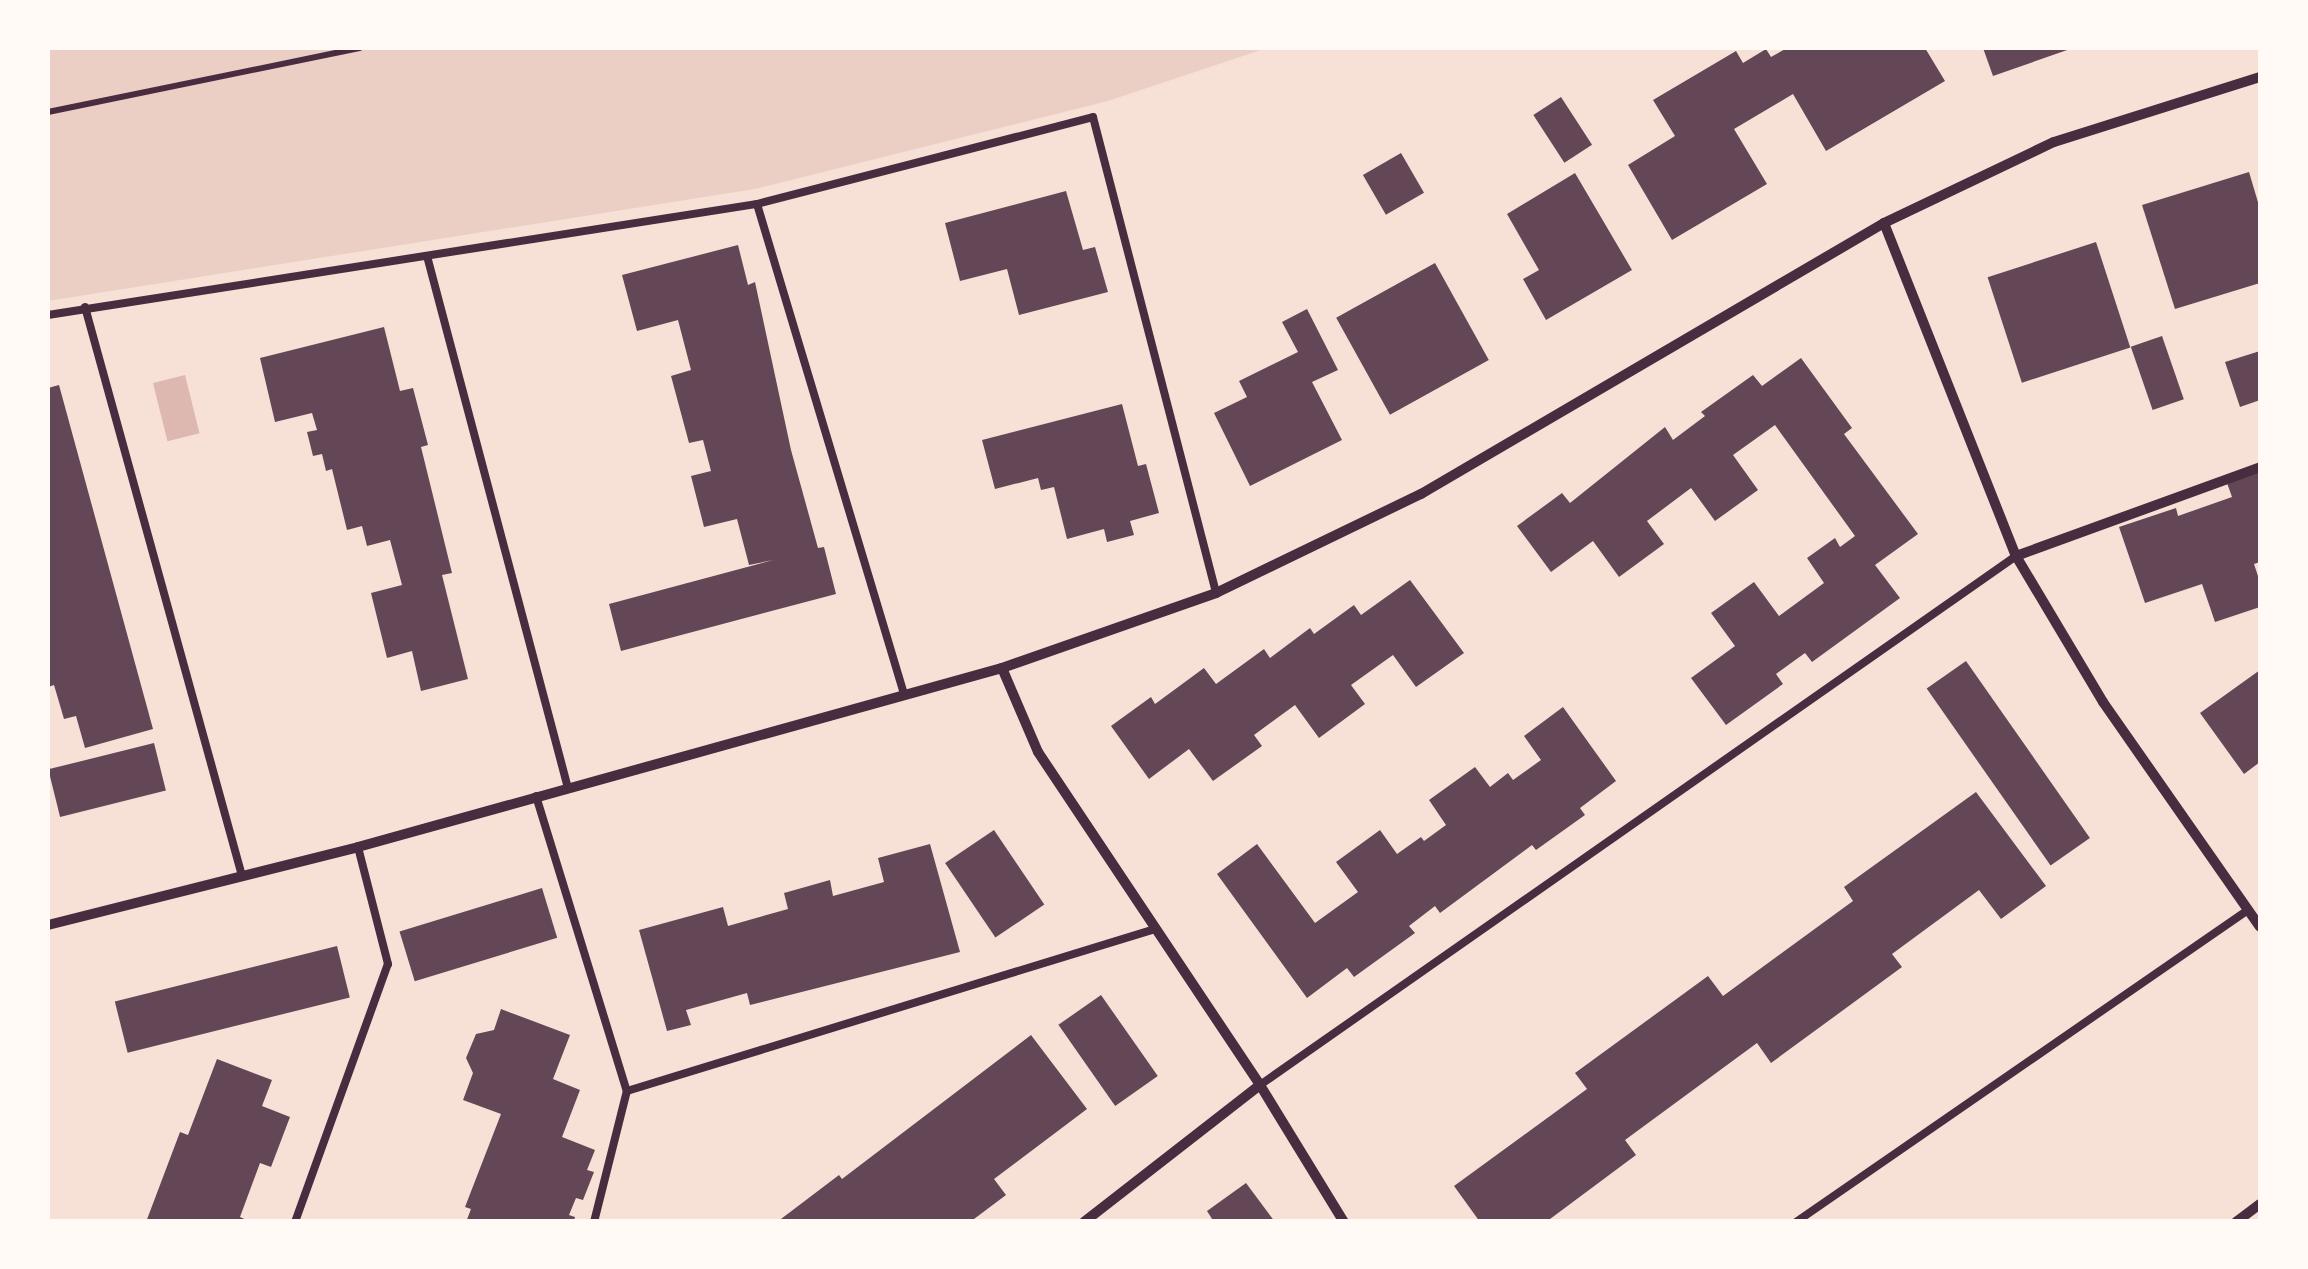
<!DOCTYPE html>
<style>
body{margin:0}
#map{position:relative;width:2308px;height:1269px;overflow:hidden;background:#f7e1d7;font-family:Quicksand,sans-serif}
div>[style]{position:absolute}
.green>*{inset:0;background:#ebcfc5}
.water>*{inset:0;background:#dcb8b0;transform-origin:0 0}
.building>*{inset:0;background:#644757;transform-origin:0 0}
.path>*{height:6px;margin:-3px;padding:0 3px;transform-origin:3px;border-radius:3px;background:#4a2c40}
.service>*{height:8px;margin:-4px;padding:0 4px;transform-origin:4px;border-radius:4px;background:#4a2c40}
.minor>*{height:10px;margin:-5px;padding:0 5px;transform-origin:5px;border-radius:5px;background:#4a2c40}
span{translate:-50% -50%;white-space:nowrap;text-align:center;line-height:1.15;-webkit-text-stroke:8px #fffaf5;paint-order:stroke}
.frame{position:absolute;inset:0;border:50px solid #fffaf5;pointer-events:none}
</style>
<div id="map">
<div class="green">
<i style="clip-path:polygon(48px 48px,1267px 48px,1108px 101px,755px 189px,48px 301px)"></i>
</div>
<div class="water">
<i style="left:185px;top:375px;width:60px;height:33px;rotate:76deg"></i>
</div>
<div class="building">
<i style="clip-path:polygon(1787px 48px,1925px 48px,1945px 81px,1826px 151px,1793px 94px,1734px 129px,1767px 184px,1672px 240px,1628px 165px,1675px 136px,1653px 100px,1736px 51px,1743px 63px,1766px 49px,1771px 57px)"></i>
<i style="clip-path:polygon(1983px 48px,2073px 48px,1993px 76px)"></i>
<i style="left:1561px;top:97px;width:57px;height:33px;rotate:57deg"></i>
<i style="left:1401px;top:153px;width:46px;height:44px;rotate:60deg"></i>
<i style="clip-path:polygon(2249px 172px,2260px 209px,2260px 283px,2175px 309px,2142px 205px)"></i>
<i style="clip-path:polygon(1575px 173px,1632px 270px,1546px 320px,1523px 279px,1539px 270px,1507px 214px)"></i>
<i style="clip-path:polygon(1066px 191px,1083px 250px,1095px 247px,1108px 292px,1019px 315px,1007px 269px,960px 281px,945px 223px)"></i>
<i style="left:2096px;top:242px;width:111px;height:114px;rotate:72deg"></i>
<i style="clip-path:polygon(738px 245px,748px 285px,755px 282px,791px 450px,818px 548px,824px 547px,836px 594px,621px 651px,609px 604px,773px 560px,749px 565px,737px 519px,704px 527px,691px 476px,711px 471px,703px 440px,689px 443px,671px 376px,691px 370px,678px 320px,637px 331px,622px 275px)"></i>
<i style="left:1435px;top:263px;width:111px;height:113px;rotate:61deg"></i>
<i style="clip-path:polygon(1307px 309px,1338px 370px,1312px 382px,1342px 440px,1250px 486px,1214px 413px,1247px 397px,1239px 381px,1298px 352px,1282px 322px)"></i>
<i style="clip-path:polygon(384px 327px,400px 391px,413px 388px,428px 445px,421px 447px,452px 573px,442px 575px,468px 679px,421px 691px,412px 651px,387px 658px,371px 593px,402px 585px,390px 540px,367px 546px,362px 526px,347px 530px,332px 469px,326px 471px,322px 454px,313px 456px,307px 432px,317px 430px,312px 413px,275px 422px,260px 358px)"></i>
<i style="left:2162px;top:336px;width:67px;height:33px;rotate:71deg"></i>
<i style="clip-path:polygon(2260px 351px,2260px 400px,2240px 407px,2225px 362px)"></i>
<i style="clip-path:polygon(1801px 358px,1852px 428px,1844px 434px,1918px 534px,1875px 565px,1900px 598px,1812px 662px,1805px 653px,1776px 674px,1783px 684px,1726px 725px,1691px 678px,1735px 646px,1711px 613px,1754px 582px,1779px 616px,1824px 583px,1807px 558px,1835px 538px,1840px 547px,1855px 536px,1775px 425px,1733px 455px,1758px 490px,1715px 521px,1691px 488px,1647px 521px,1664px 544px,1619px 577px,1593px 541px,1551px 572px,1517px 526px,1562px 493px,1570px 503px,1665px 427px,1673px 440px,1705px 416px,1701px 412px,1753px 375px,1762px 386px)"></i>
<i style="clip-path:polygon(59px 385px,153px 729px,85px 748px,76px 716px,64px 719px,54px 685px,48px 687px,48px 388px)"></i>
<i style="clip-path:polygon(1122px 404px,1138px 466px,1146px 464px,1159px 513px,1130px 521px,1134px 535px,1107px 542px,1104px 529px,1067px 539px,1054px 487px,1041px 490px,1038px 478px,995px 489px,982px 440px)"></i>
<i style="clip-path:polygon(2260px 472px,2260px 562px,2254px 564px,2260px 582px,2260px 607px,2215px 622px,2202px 584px,2145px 603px,2119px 527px,2176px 508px,2178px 516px,2232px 497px,2227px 483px)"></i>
<i style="clip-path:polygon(1410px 580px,1464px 653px,1416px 687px,1393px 655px,1351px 685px,1365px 704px,1319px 738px,1295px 705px,1254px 735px,1262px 746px,1213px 781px,1189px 749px,1149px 779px,1111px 726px,1151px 697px,1155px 704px,1204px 668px,1216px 684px,1264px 649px,1270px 658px,1310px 628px,1314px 634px,1354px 605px,1361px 615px)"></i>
<i style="left:1966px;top:661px;width:216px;height:48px;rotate:55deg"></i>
<i style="clip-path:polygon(2260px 670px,2260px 762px,2244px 774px,2200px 713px)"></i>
<i style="clip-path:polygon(1563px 707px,1616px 781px,1580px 808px,1585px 815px,1536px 850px,1532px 845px,1440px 913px,1435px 906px,1409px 926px,1415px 933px,1354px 977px,1347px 968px,1307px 998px,1217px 874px,1257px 844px,1315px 923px,1358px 892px,1336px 862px,1380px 830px,1397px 854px,1421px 837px,1424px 841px,1446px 825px,1429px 800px,1475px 767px,1490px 787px,1508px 773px,1513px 780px,1541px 760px,1524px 736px)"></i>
<i style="left:154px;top:743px;width:49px;height:109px;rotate:76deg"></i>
<i style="clip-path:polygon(1976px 792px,2046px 886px,2001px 919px,1979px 890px,1892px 954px,1902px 967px,1771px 1063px,1757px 1043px,1625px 1140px,1636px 1155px,1546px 1222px,1480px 1222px,1454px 1186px,1587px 1089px,1575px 1073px,1708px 976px,1723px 996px,1853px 901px,1844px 887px)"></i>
<i style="left:994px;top:830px;width:90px;height:59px;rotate:56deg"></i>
<i style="clip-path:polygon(930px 844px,960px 952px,750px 1005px,747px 993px,686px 1010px,691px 1025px,667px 1031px,639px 930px,723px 907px,728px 926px,788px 909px,784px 893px,830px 880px,833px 896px,884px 882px,878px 858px)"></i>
<i style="left:542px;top:888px;width:52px;height:149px;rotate:73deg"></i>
<i style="left:337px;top:946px;width:53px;height:229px;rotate:76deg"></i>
<i style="left:1101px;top:995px;width:99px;height:52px;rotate:55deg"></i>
<i style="clip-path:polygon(501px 1009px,570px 1035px,553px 1079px,580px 1090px,562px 1137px,595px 1150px,587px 1170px,594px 1172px,583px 1200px,576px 1198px,569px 1215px,575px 1217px,574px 1222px,466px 1222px,471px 1209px,465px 1207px,501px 1114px,463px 1100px,473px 1073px,466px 1058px,476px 1034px,494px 1030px)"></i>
<i style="clip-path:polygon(1031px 1035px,1087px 1109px,994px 1179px,1006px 1195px,970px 1222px,777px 1222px,839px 1175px,842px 1179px)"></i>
<i style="clip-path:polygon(217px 1059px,272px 1080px,262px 1106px,290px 1117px,271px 1167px,260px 1163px,240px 1217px,251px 1222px,146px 1222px,180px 1132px,188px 1135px)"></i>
<i style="clip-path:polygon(1246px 1183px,1275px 1222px,1214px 1222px,1207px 1211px)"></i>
</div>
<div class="path">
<i style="left:48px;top:112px;width:318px;rotate:-11.6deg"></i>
</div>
<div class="service">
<i style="left:757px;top:204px;width:512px;rotate:73.3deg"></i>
<i style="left:427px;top:256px;width:550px;rotate:75.16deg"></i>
<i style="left:85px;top:307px;width:590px;rotate:74.57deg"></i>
<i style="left:48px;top:315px;width:718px;rotate:-8.9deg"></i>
<i style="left:757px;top:204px;width:347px;rotate:-14.5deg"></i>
<i style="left:1093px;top:117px;width:492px;rotate:75.5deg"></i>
<i style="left:536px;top:796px;width:309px;rotate:72.9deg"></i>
<i style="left:627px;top:1091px;width:552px;rotate:-17.06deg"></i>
<i style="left:1260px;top:1085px;width:923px;rotate:-34.98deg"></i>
<i style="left:295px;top:1222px;width:274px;rotate:-70.2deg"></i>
<i style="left:388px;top:964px;width:121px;rotate:-104.4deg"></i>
<i style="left:594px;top:1222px;width:135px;rotate:-75.9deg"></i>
<i style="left:1796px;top:1222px;width:549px;rotate:-34.62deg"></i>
</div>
<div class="minor">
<i style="left:1884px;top:223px;width:358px;rotate:68.4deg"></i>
<i style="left:2016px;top:556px;width:170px;rotate:59.2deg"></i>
<i style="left:2103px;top:702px;width:274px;rotate:55.1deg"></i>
<i style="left:2016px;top:556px;width:260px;rotate:-20deg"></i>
<i style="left:1002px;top:668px;width:91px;rotate:66.8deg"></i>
<i style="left:1038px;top:752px;width:400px;rotate:56.3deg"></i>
<i style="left:1260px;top:1085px;width:161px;rotate:58.5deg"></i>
<i style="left:48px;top:925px;width:320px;rotate:-14.1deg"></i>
<i style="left:358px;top:847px;width:668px;rotate:-15.53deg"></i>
<i style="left:1002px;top:668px;width:227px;rotate:-19.3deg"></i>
<i style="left:1216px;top:593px;width:228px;rotate:-25.8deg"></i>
<i style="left:1421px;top:494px;width:536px;rotate:-30.34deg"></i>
<i style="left:1884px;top:223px;width:188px;rotate:-25.5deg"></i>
<i style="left:2054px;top:142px;width:216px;rotate:-17.5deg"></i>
<i style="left:1084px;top:1222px;width:223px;rotate:-37.9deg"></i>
<i style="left:2236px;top:1222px;width:30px;rotate:-37deg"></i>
</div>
<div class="frame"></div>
</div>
